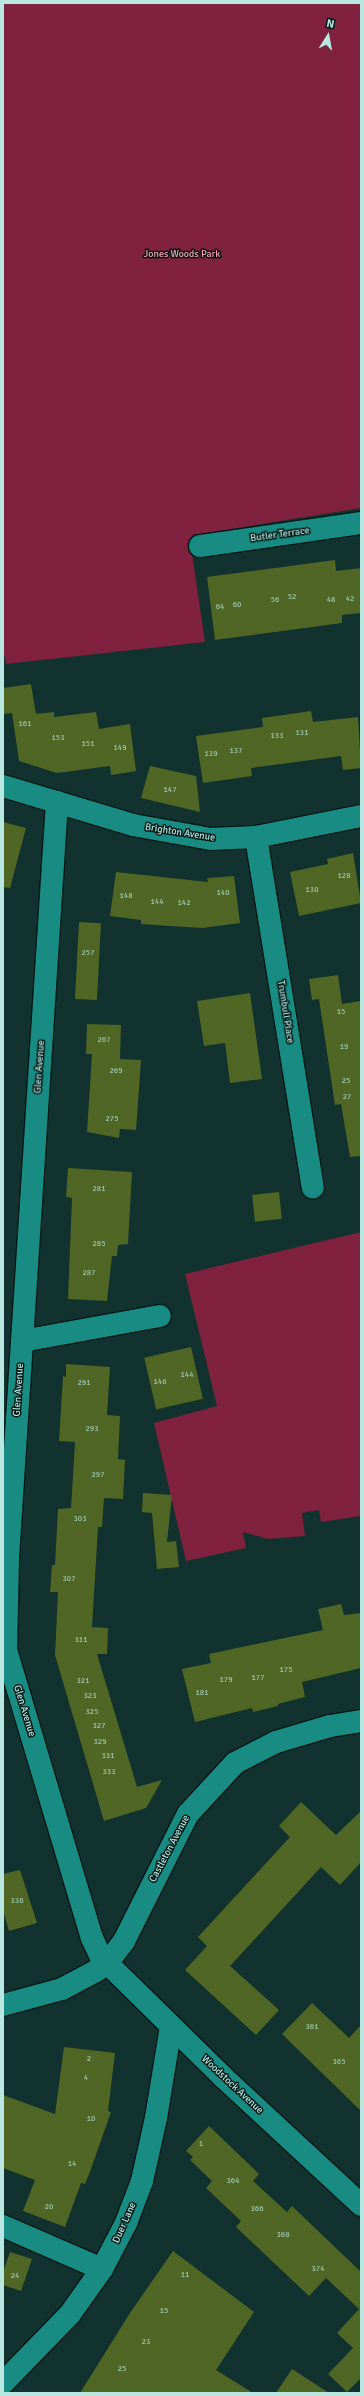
<!DOCTYPE html>
<style>
body{margin:0}
#map{position:relative;width:364px;height:2396px;overflow:hidden;background:#11322e;font-family:Signika,sans-serif}
div>[style]{position:absolute}
.green>*{inset:0;background:#80213f}
.building>*{inset:0;background:#4f6625;transform-origin:0 0}
.roads{filter:drop-shadow(1px 0 #001917) drop-shadow(-1px 0 #001917) drop-shadow(0 1px #001917) drop-shadow(0 -1px #001917)}
.minor>*{height:22px;margin:-11px;padding:0 11px;transform-origin:11px;border-radius:11px;background:#188c82}
span{translate:-50% -50%;white-space:nowrap;text-align:center;line-height:1.15;-webkit-text-stroke:3px #001917;paint-order:stroke}
.number-label{font-size:8px;color:#9ec6b1}
.number-label span{-webkit-text-stroke-width:0}
.park-label{font-size:10px;color:#faa1b3}
.street-label{font-size:10px;color:#b8e6e0}
.frame{position:absolute;inset:0;border:4px solid #b8e6e0;pointer-events:none}
.north{position:absolute;left:308px;top:16px;width:40px;height:40px;-webkit-text-stroke:3px #001917;paint-order:stroke;rotate:11deg;font-size:11px;font-weight:700;line-height:16px;text-align:center;color:#b8e6e0}
.north::after{content:'';display:block;margin:auto;width:14px;height:18px;background:#b8e6e0;clip-path:polygon(50% 0,100% 100%,50% 72%,0 100%)}
</style>
<div id="map">
<div class="green">
<i style="clip-path:polygon(3px 3px,361px 3px,361px 508px,194px 535px,191px 546px,205px 642px,6px 664px,3px 649px)"></i>
<i style="clip-path:polygon(361px 1232px,361px 1516px,321px 1522px,319px 1510px,302px 1513px,305px 1536px,268px 1539px,243px 1532px,246px 1548px,186px 1561px,154px 1423px,217px 1406px,185px 1274px)"></i>
</div>
<div class="building">
<i style="clip-path:polygon(335px 560px,336px 571px,361px 568px,361px 613px,342px 615px,342px 623px,215px 640px,207px 577px)"></i>
<i style="clip-path:polygon(31px 684px,36px 714px,54px 712px,54px 717px,96px 712px,99px 729px,130px 724px,136px 771px,111px 775px,110px 766px,57px 773px,19px 761px,12px 713px,3px 714px,3px 688px)"></i>
<i style="clip-path:polygon(311px 711px,313px 722px,358px 717px,361px 768px,343px 770px,341px 756px,251px 768px,252px 776px,203px 783px,196px 736px,263px 727px,262px 718px)"></i>
<i style="clip-path:polygon(150px 766px,196px 776px,200px 812px,141px 798px)"></i>
<i style="clip-path:polygon(3px 822px,26px 828px,10px 888px,3px 887px)"></i>
<i style="clip-path:polygon(353px 853px,361px 903px,299px 916px,290px 872px,328px 864px,327px 859px)"></i>
<i style="clip-path:polygon(116px 872px,208px 882px,207px 878px,234px 876px,240px 923px,202px 928px,170px 926px,141px 924px,141px 920px,110px 916px)"></i>
<i style="left:79px;top:922px;width:22px;height:77px;rotate:3deg"></i>
<i style="clip-path:polygon(338px 975px,342px 1004px,361px 1001px,361px 1156px,350px 1157px,341px 1104px,335px 1105px,319px 999px,312px 1000px,309px 979px)"></i>
<i style="clip-path:polygon(250px 993px,262px 1079px,230px 1083px,225px 1043px,204px 1046px,197px 1001px)"></i>
<i style="clip-path:polygon(87px 1024px,121px 1025px,120px 1059px,141px 1060px,136px 1130px,120px 1129px,119px 1138px,87px 1132px,92px 1054px,86px 1054px)"></i>
<i style="clip-path:polygon(68px 1168px,132px 1172px,128px 1244px,118px 1245px,117px 1256px,112px 1256px,107px 1301px,68px 1299px,72px 1198px,66px 1197px)"></i>
<i style="left:279px;top:1192px;width:27px;height:27px;rotate:84deg"></i>
<i style="left:191px;top:1347px;width:53px;height:48px;rotate:77deg"></i>
<i style="clip-path:polygon(66px 1364px,110px 1367px,107px 1415px,120px 1416px,118px 1459px,125px 1460px,123px 1499px,104px 1498px,102px 1527px,98px 1527px,92px 1627px,108px 1628px,107px 1654px,97px 1654px,137px 1787px,162px 1780px,146px 1808px,104px 1821px,55px 1655px,58px 1592px,50px 1592px,52px 1565px,55px 1565px,58px 1509px,71px 1508px,75px 1442px,59px 1441px,63px 1376px,66px 1377px)"></i>
<i style="clip-path:polygon(143px 1493px,172px 1495px,167px 1542px,176px 1541px,179px 1567px,157px 1569px,152px 1513px,142px 1512px)"></i>
<i style="clip-path:polygon(341px 1604px,344px 1615px,361px 1613px,361px 1668px,302px 1682px,305px 1697px,278px 1704px,278px 1706px,253px 1712px,252px 1708px,195px 1722px,182px 1669px,211px 1663px,209px 1654px,323px 1630px,318px 1609px)"></i>
<i style="clip-path:polygon(301px 1802px,336px 1835px,361px 1811px,361px 1862px,340px 1885px,321px 1867px,230px 1966px,279px 2010px,256px 2035px,185px 1970px,207px 1946px,198px 1937px,290px 1837px,279px 1826px)"></i>
<i style="clip-path:polygon(20px 1870px,37px 1923px,9px 1931px,3px 1910px,3px 1874px)"></i>
<i style="clip-path:polygon(312px 2003px,349px 2038px,361px 2025px,361px 2111px,282px 2034px)"></i>
<i style="clip-path:polygon(64px 2047px,115px 2053px,108px 2111px,111px 2112px,91px 2169px,85px 2184px,81px 2183px,65px 2227px,23px 2211px,35px 2180px,3px 2168px,3px 2095px,55px 2114px)"></i>
<i style="clip-path:polygon(209px 2126px,259px 2174px,253px 2181px,287px 2212px,292px 2206px,361px 2272px,361px 2378px,347px 2392px,328px 2374px,353px 2348px,337px 2333px,359px 2309px,326px 2278px,309px 2296px,236px 2227px,241px 2221px,206px 2188px,212px 2181px,190px 2160px,193px 2157px,186px 2151px)"></i>
<i style="clip-path:polygon(173px 2251px,254px 2312px,216px 2370px,253px 2393px,80px 2393px,130px 2313px)"></i>
<i style="clip-path:polygon(10px 2252px,32px 2259px,21px 2291px,3px 2285px,3px 2272px)"></i>
<i style="clip-path:polygon(292px 2369px,329px 2393px,276px 2393px)"></i>
</div>
<div class="roads">
<div class="minor">
<i style="left:200px;top:546px;width:163px;rotate:-8.1deg"></i>
<i style="left:3px;top:786px;width:136px;rotate:16.7deg"></i>
<i style="left:133px;top:825px;width:79px;rotate:10.2deg"></i>
<i style="left:211px;top:839px;width:45px;rotate:-2.5deg"></i>
<i style="left:256px;top:837px;width:107px;rotate:-11.3deg"></i>
<i style="left:57px;top:802px;width:758px;rotate:93.71deg"></i>
<i style="left:8px;top:1558px;width:92px;rotate:91.2deg"></i>
<i style="left:6px;top:1650px;width:301px;rotate:73.4deg"></i>
<i style="left:92px;top:1938px;width:21px;rotate:65deg"></i>
<i style="left:101px;top:1957px;width:171px;rotate:44.5deg"></i>
<i style="left:223px;top:2077px;width:188px;rotate:42.8deg"></i>
<i style="left:256px;top:837px;width:355px;rotate:80.8deg"></i>
<i style="left:22px;top:1341px;width:140px;rotate:-10.3deg"></i>
<i style="left:3px;top:2005px;width:61px;rotate:-15.2deg"></i>
<i style="left:62px;top:1989px;width:40px;rotate:-28deg"></i>
<i style="left:97px;top:1970px;width:23px;rotate:-43deg"></i>
<i style="left:114px;top:1954px;width:16px;rotate:-52deg"></i>
<i style="left:124px;top:1941px;width:142px;rotate:-63.3deg"></i>
<i style="left:188px;top:1814px;width:69px;rotate:-47.3deg"></i>
<i style="left:235px;top:1763px;width:46px;rotate:-27.1deg"></i>
<i style="left:276px;top:1742px;width:56px;rotate:-16.5deg"></i>
<i style="left:330px;top:1726px;width:31px;rotate:-9deg"></i>
<i style="left:3px;top:2226px;width:108px;rotate:23.5deg"></i>
<i style="left:3px;top:2383px;width:96px;rotate:-45.8deg"></i>
<i style="left:70px;top:2314px;width:55px;rotate:-54.6deg"></i>
<i style="left:102px;top:2269px;width:52px;rotate:-62.4deg"></i>
<i style="left:126px;top:2223px;width:45px;rotate:-69.1deg"></i>
<i style="left:142px;top:2181px;width:65px;rotate:-77.5deg"></i>
<i style="left:156px;top:2118px;width:93px;rotate:-80.7deg"></i>
</div>
</div>
<div class="number-label">
<span style="left:292px;top:597px">52</span>
<span style="left:350px;top:599px">42</span>
<span style="left:275px;top:600px">56</span>
<span style="left:331px;top:600px">48</span>
<span style="left:237px;top:605px">60</span>
<span style="left:220px;top:607px">64</span>
<span style="left:25px;top:724px">161</span>
<span style="left:302px;top:733px">131</span>
<span style="left:277px;top:736px">133</span>
<span style="left:58px;top:738px">153</span>
<span style="left:88px;top:744px">151</span>
<span style="left:120px;top:748px">149</span>
<span style="left:236px;top:751px">137</span>
<span style="left:211px;top:754px">139</span>
<span style="left:170px;top:790px">147</span>
<span style="left:344px;top:876px">128</span>
<span style="left:312px;top:890px">130</span>
<span style="left:223px;top:893px">140</span>
<span style="left:126px;top:896px">148</span>
<span style="left:157px;top:902px">144</span>
<span style="left:184px;top:903px">142</span>
<span style="left:88px;top:953px">257</span>
<span style="left:341px;top:1012px">15</span>
<span style="left:104px;top:1040px">267</span>
<span style="left:344px;top:1047px">19</span>
<span style="left:116px;top:1071px">269</span>
<span style="left:346px;top:1081px">25</span>
<span style="left:347px;top:1097px">27</span>
<span style="left:112px;top:1119px">275</span>
<span style="left:99px;top:1189px">281</span>
<span style="left:99px;top:1244px">285</span>
<span style="left:89px;top:1273px">287</span>
<span style="left:187px;top:1375px">144</span>
<span style="left:160px;top:1382px">146</span>
<span style="left:84px;top:1383px">291</span>
<span style="left:92px;top:1429px">293</span>
<span style="left:98px;top:1475px">297</span>
<span style="left:80px;top:1519px">303</span>
<span style="left:69px;top:1579px">307</span>
<span style="left:81px;top:1640px">311</span>
<span style="left:286px;top:1670px">175</span>
<span style="left:258px;top:1678px">177</span>
<span style="left:226px;top:1680px">179</span>
<span style="left:83px;top:1681px">321</span>
<span style="left:202px;top:1693px">181</span>
<span style="left:90px;top:1696px">323</span>
<span style="left:92px;top:1712px">325</span>
<span style="left:99px;top:1726px">327</span>
<span style="left:100px;top:1742px">329</span>
<span style="left:108px;top:1756px">331</span>
<span style="left:109px;top:1772px">333</span>
<span style="left:17px;top:1901px">336</span>
<span style="left:312px;top:2027px">361</span>
<span style="left:89px;top:2059px">2</span>
<span style="left:339px;top:2062px">365</span>
<span style="left:86px;top:2078px">4</span>
<span style="left:91px;top:2119px">10</span>
<span style="left:201px;top:2144px">1</span>
<span style="left:72px;top:2164px">14</span>
<span style="left:233px;top:2181px">364</span>
<span style="left:49px;top:2207px">20</span>
<span style="left:257px;top:2209px">366</span>
<span style="left:283px;top:2235px">368</span>
<span style="left:318px;top:2269px">374</span>
<span style="left:185px;top:2275px">11</span>
<span style="left:15px;top:2276px">24</span>
<span style="left:164px;top:2311px">15</span>
<span style="left:146px;top:2342px">23</span>
<span style="left:122px;top:2369px">25</span>
</div>
<div class="park-label">
<span style="left:182px;top:255px">Jones Woods Park</span>
</div>
<div class="street-label">
<span style="left:280px;top:535px;rotate:-8deg">Butler Terrace</span>
<span style="left:180px;top:833px;rotate:9deg">Brighton Avenue</span>
<span style="left:285px;top:1012px;rotate:81deg">Trumbull Place</span>
<span style="left:40px;top:1067px;rotate:-86deg">Glen Avenue</span>
<span style="left:19px;top:1390px;rotate:-86deg">Glen Avenue</span>
<span style="left:24px;top:1711px;rotate:73deg">Glen Avenue</span>
<span style="left:170px;top:1849px;rotate:-62deg">Castleton Avenue</span>
<span style="left:232px;top:2085px;rotate:43deg">Woodstock Avenue</span>
<span style="left:125px;top:2223px;rotate:-66deg">Duer Lane</span>
</div>
<div class="frame"></div>
<div class="north">N</div>
</div>
